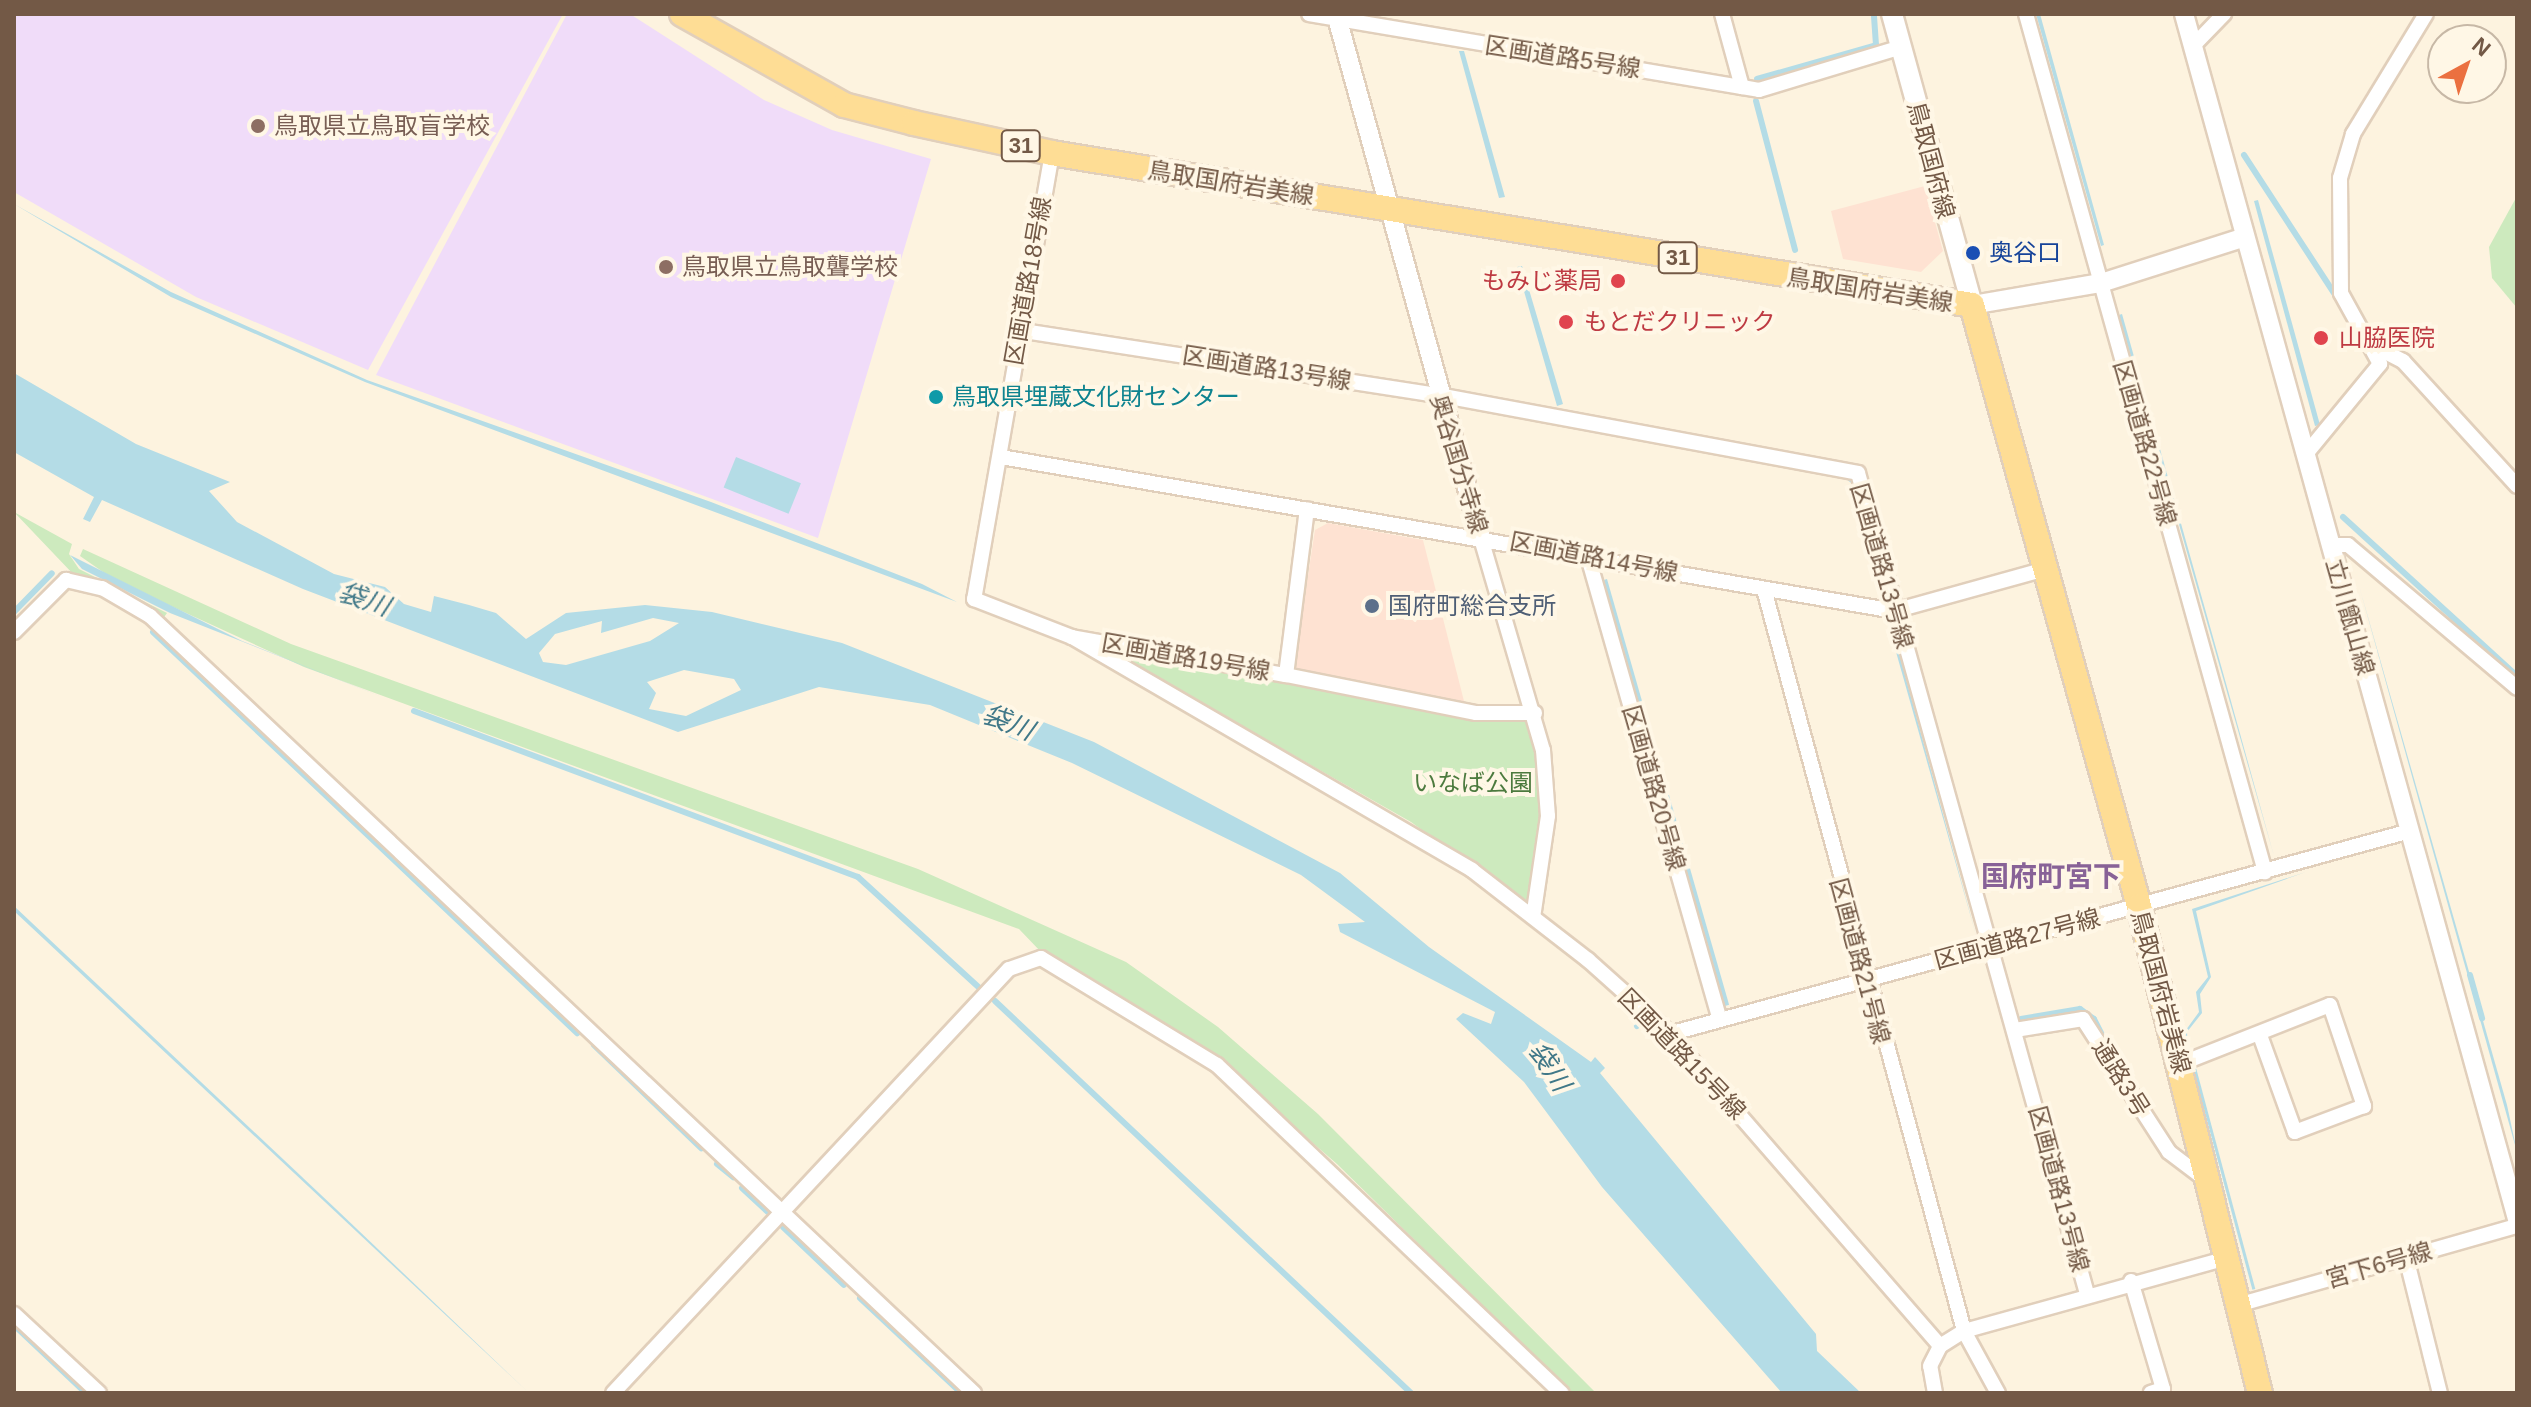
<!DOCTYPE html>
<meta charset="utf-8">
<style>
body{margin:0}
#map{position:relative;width:2531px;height:1407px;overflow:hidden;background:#fdf3df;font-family:Helvetica,"Noto Sans JP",sans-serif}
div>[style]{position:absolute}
.commercial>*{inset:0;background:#fee2d2}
.education>*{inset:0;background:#f0dcf9}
.green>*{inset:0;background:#cdeabe}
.water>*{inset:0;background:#b4dce6;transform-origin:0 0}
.stream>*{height:6px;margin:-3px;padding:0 3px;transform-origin:3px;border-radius:3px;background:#b4dce6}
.roads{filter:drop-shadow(2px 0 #e1cfbb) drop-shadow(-2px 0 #e1cfbb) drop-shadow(0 2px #e1cfbb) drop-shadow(0 -2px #e1cfbb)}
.minor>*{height:14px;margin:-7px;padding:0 7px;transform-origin:7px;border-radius:7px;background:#fff}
.tertiary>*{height:18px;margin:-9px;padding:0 9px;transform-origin:9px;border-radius:9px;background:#fff}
.secondary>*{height:20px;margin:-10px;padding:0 10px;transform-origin:10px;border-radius:10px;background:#fff}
.primary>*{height:24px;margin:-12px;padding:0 12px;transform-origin:12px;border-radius:12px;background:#fedd95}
.dots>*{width:22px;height:22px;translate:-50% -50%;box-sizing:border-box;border:4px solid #fff7e6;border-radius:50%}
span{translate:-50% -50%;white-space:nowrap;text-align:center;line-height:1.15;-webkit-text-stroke:8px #fff7e6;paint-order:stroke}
.shield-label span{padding:2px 6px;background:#fff7e6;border:2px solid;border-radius:6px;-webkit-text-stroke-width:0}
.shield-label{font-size:22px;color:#735946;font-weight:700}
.street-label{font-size:24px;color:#735946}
.education-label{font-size:24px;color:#785e54}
.left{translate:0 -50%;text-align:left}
.transit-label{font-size:24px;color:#164399}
.health-label{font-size:24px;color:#be3a42}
.right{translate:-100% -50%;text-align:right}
.culture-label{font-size:24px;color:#0d838f}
.service-label{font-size:24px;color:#4e5e75}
.park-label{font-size:24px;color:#4c7a3e}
.water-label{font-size:26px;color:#407888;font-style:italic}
.quarter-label{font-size:28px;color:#886297;font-weight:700}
.frame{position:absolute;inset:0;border:16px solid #735946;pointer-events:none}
.north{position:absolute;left:2427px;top:24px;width:80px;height:80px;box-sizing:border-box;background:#fff7e6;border:2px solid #c7b8a6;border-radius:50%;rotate:40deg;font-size:22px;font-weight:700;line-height:32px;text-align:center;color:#735946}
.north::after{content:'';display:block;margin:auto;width:28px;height:36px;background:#eb7040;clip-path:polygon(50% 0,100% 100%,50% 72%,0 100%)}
</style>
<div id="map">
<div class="commercial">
<i style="clip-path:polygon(1925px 186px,1943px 251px,1921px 272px,1843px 259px,1831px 211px)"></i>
<i style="clip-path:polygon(1328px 523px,1423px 540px,1465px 705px,1293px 673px,1315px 530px)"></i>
</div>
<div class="education">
<i style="clip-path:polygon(14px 14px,563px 14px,368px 370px,196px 297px,14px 192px)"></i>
<i style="clip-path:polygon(567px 14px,630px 14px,764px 100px,832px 130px,931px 159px,818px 538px,376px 375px)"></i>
</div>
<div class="green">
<i style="clip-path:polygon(2517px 196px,2517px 308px,2492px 278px,2489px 247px)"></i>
<i style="clip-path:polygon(14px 512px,72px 544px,69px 554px,79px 569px,167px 613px,162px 620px,74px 575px)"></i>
<i style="clip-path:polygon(83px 549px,291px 644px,918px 869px,1126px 962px,1218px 1027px,1318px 1114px,1596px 1393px,1571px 1393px,1337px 1164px,1217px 1060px,1042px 953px,1019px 929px,304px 667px,116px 581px,80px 556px)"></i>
<i style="clip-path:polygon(1135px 657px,1530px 719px,1543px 800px,1542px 849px,1529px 898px,1521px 902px,1411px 822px,1131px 663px)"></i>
</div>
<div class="water">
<i style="clip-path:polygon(2036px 14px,2040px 14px,2104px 245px,2101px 246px)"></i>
<i style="clip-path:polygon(1459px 51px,1464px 51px,1505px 197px,1499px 198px)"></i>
<i style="clip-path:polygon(2258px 200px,2320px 425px,2315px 426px,2254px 201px)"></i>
<i style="clip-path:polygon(14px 204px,171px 292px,367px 380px,711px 502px,922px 584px,957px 602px,365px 382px,171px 297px)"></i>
<i style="clip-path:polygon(1522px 266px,1563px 404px,1557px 406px,1517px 267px)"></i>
<i style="clip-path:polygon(2122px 314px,2229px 694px,2274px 856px,2119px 315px)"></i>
<i style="clip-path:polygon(evenodd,14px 373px,136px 444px,230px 482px,209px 491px,237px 522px,334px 574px,385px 587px,404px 604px,431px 612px,434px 596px,469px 605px,496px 613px,526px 639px,566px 613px,645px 605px,712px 612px,842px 643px,1094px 742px,1340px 873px,1429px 947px,1591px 1062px,1595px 1057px,1605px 1068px,1600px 1073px,1816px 1334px,1817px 1351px,1861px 1393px,1782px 1393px,1602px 1187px,1524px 1082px,1456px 1019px,1463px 1013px,1491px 1024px,1495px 1012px,1340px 932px,1338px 924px,1365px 922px,1301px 875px,1072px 763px,930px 705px,819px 687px,678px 732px,303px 589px,102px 500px,90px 522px,83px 519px,94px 497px,14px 452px,14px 373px,653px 618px,679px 623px,650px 641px,566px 665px,543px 662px,539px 653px,555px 634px,602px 621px,601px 633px,653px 618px,14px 373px,684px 670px,734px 679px,741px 690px,686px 716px,649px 709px,656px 693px,647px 682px,684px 670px)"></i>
<i style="clip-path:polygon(1580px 430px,1847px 476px,1857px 483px,1885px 594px,1854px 485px,1846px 479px)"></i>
<i style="left:736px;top:457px;width:70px;height:33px;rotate:22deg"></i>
<i style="clip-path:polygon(70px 555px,242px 641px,387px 699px,170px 613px,82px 569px)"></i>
<i style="left:1607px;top:579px;width:443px;height:5px;rotate:74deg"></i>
<i style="clip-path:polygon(2360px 589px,2507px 1105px,2517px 1152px,2408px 762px)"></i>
<i style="clip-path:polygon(1887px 620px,1890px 620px,1976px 935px)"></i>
<i style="clip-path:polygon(2306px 872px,2196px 911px,2211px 977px,2200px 994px,2202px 1013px,2187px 1032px,2188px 1054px,2183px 1034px,2199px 1012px,2196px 992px,2208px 977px,2192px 909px)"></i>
<i style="clip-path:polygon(14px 906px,336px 1209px,529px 1393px,14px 911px)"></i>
<i style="left:2195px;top:1064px;width:233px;height:3px;rotate:75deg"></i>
</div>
<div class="stream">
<i style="left:1757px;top:79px;width:124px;rotate:-15.9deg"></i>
<i style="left:1876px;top:45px;width:31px;rotate:-94deg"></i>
<i style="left:1756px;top:101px;width:154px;rotate:75.3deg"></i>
<i style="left:2244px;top:155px;width:168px;rotate:56.9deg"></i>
<i style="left:2343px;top:517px;width:236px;rotate:42.4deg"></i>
<i style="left:14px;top:612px;width:54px;rotate:-45.7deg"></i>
<i style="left:153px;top:632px;width:584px;rotate:43.4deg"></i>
<i style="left:414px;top:711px;width:474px;rotate:20.5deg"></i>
<i style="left:858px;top:877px;width:169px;rotate:42.4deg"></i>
<i style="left:2470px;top:975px;width:45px;rotate:74.4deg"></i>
<i style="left:995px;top:1001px;width:572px;rotate:43.3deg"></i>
<i style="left:2021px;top:1019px;width:60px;rotate:-9.6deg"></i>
<i style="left:2080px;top:1009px;width:17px;rotate:36deg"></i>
<i style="left:2094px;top:1019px;width:31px;rotate:63deg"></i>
<i style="left:1637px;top:1026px;width:6px;rotate:-39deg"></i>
<i style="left:594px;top:1045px;width:149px;rotate:43.9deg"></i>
<i style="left:717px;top:1164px;width:21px;rotate:39deg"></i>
<i style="left:742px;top:1188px;width:35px;rotate:43deg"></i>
<i style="left:783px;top:1227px;width:84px;rotate:43.6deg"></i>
<i style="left:860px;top:1298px;width:139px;rotate:43.2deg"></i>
<i style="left:14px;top:1325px;width:99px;rotate:43.4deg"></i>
</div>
<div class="roads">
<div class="minor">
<i style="left:1309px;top:14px;width:439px;rotate:9.6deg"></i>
<i style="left:1742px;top:87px;width:76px;rotate:-105.3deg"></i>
<i style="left:2026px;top:14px;width:891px;rotate:74.43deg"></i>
<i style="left:2193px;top:46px;width:45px;rotate:-45.9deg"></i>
<i style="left:1742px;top:87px;width:17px;rotate:10deg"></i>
<i style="left:1759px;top:90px;width:148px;rotate:-16.8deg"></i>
<i style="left:1052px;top:153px;width:453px;rotate:99.9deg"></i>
<i style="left:974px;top:599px;width:105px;rotate:21.2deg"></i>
<i style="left:1072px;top:637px;width:217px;rotate:10.1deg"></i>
<i style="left:1286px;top:675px;width:167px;rotate:-82.8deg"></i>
<i style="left:1017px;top:330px;width:426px;rotate:8.8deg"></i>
<i style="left:1438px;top:395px;width:427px;rotate:10.5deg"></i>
<i style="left:1858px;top:473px;width:852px;rotate:74.41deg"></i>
<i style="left:2366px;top:342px;width:42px;rotate:27.2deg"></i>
<i style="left:2403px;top:361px;width:169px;rotate:47.6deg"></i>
<i style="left:2306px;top:454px;width:117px;rotate:-50.6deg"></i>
<i style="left:2380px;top:364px;width:81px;rotate:-118.8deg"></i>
<i style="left:2341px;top:293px;width:115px;rotate:-90.5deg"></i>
<i style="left:2340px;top:178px;width:46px;rotate:-73.5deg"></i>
<i style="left:2353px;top:134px;width:140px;rotate:-58.7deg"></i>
<i style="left:1001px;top:457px;width:906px;rotate:9.78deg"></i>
<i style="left:1894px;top:611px;width:154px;rotate:-15.5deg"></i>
<i style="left:1480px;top:535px;width:224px;rotate:73.7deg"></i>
<i style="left:1543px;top:750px;width:66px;rotate:85.7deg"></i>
<i style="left:1548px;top:816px;width:102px;rotate:98.4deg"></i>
<i style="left:2330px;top:545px;width:18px"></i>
<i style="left:2348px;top:545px;width:221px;rotate:40.2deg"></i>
<i style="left:1588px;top:557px;width:481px;rotate:74.1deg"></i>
<i style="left:1764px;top:589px;width:768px;rotate:74.91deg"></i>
<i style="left:1964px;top:1331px;width:71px;rotate:61.3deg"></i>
<i style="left:14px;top:632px;width:74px;rotate:-45deg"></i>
<i style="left:66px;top:580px;width:37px;rotate:13deg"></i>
<i style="left:102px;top:588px;width:56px;rotate:30.3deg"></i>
<i style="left:150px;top:616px;width:1133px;rotate:43.32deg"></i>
<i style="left:1072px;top:637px;width:463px;rotate:30.2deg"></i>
<i style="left:1472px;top:870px;width:147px;rotate:37.8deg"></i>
<i style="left:1588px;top:960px;width:101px;rotate:41.8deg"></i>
<i style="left:1663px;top:1027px;width:422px;rotate:49deg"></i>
<i style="left:1940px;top:1346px;width:28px;rotate:-32deg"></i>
<i style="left:1964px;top:1331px;width:276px;rotate:-15.5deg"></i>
<i style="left:1286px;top:675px;width:194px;rotate:11.3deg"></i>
<i style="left:1476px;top:713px;width:59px"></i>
<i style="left:2015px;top:1030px;width:69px;rotate:-9.2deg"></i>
<i style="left:2083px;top:1019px;width:158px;rotate:57.1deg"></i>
<i style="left:2169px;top:1152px;width:51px;rotate:37.1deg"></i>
<i style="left:1669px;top:1034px;width:768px;rotate:-15.32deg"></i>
<i style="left:2180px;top:1064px;width:161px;rotate:-21.5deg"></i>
<i style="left:2330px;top:1005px;width:107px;rotate:71.4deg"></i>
<i style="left:2364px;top:1106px;width:74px;rotate:159.4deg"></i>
<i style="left:2295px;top:1132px;width:100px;rotate:-109.9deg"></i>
<i style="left:2406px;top:1257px;width:140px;rotate:76deg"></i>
<i style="left:2131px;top:1281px;width:113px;rotate:73.5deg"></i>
<i style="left:2163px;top:1389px;width:13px;rotate:162deg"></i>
<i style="left:2241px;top:1304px;width:287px;rotate:-15.8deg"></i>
<i style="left:14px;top:1314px;width:116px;rotate:42.9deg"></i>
<i style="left:613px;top:1393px;width:580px;rotate:-46.96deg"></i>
<i style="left:1009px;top:969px;width:34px;rotate:-19deg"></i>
<i style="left:1041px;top:958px;width:206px;rotate:31.3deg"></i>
<i style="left:1217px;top:1065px;width:476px;rotate:43.6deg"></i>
<i style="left:1935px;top:1393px;width:27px;rotate:-100deg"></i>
<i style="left:1930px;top:1366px;width:22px;rotate:-63deg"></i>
</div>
<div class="tertiary">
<i style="left:1336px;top:14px;width:541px;rotate:74.55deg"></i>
<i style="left:2184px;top:14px;width:1250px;rotate:74.55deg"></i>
<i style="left:1972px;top:305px;width:131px;rotate:-9.7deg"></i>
<i style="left:2101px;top:283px;width:151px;rotate:-17.7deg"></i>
</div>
<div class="secondary">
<i style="left:1892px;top:14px;width:302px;rotate:74.6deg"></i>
</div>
<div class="primary">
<i style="left:682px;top:14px;width:186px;rotate:29.3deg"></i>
<i style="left:844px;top:105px;width:72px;rotate:14.4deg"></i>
<i style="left:914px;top:123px;width:141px;rotate:12.3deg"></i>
<i style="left:1052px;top:153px;width:932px;rotate:9.38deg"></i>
<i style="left:1972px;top:305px;width:624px;rotate:74.47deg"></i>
<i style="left:2139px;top:906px;width:502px;rotate:76.05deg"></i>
</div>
</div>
<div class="dots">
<i style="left:258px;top:126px;background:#8d6e63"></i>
<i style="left:1973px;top:253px;background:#1a4fb4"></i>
<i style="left:666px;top:267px;background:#8d6e63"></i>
<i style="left:1618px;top:281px;background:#e0444e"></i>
<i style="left:1566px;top:322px;background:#e0444e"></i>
<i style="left:2321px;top:338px;background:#e0444e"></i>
<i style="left:936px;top:397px;background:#0f9aa8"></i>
<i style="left:1372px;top:606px;background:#5c6f8a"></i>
</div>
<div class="shield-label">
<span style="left:1021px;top:146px">31</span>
<span style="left:1678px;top:258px">31</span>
</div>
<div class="street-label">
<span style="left:1563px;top:57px;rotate:9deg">区画道路5号線</span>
<span style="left:1931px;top:160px;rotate:75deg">鳥取国府線</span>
<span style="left:1231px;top:183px;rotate:9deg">鳥取国府岩美線</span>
<span style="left:1028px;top:281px;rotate:-80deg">区画道路18号線</span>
<span style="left:1870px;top:290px;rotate:9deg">鳥取国府岩美線</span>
<span style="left:1267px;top:368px;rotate:9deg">区画道路13号線</span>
<span style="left:2145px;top:443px;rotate:74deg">区画道路22号線</span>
<span style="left:1459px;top:464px;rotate:73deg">奥谷国分寺線</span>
<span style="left:1594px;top:557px;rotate:11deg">区画道路14号線</span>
<span style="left:1882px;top:566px;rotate:74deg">区画道路13号線</span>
<span style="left:2350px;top:617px;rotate:74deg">立川甑山線</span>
<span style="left:1186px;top:657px;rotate:10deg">区画道路19号線</span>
<span style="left:1654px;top:788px;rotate:74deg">区画道路20号線</span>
<span style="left:2017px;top:939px;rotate:-15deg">区画道路27号線</span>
<span style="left:1860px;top:961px;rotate:75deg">区画道路21号線</span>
<span style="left:2161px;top:992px;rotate:75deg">鳥取国府岩美線</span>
<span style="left:1682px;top:1054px;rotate:46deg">区画道路15号線</span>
<span style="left:2121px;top:1078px;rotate:58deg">通路3号</span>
<span style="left:2059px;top:1189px;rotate:75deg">区画道路13号線</span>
<span style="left:2379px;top:1265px;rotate:-16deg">宮下6号線</span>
</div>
<div class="education-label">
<span class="left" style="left:274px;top:126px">鳥取県立鳥取盲学校</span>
<span class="left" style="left:682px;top:267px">鳥取県立鳥取聾学校</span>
</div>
<div class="transit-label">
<span class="left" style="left:1989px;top:253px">奥谷口</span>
</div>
<div class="health-label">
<span class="right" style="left:1602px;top:281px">もみじ薬局</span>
<span class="left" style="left:1584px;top:322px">もとだクリニック</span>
<span class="left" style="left:2339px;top:338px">山脇医院</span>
</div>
<div class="culture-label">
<span class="left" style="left:952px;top:397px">鳥取県埋蔵文化財センター</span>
</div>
<div class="service-label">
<span class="left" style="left:1388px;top:606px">国府町総合支所</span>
</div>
<div class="park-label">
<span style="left:1473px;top:783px">いなば公園</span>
</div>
<div class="water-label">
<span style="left:364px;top:600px;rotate:19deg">袋川</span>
<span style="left:1008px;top:723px;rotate:22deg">袋川</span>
<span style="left:1549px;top:1067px;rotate:57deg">袋川</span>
</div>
<div class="quarter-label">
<span style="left:2051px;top:877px">国府町宮下</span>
</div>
<div class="frame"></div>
<div class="north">N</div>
</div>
